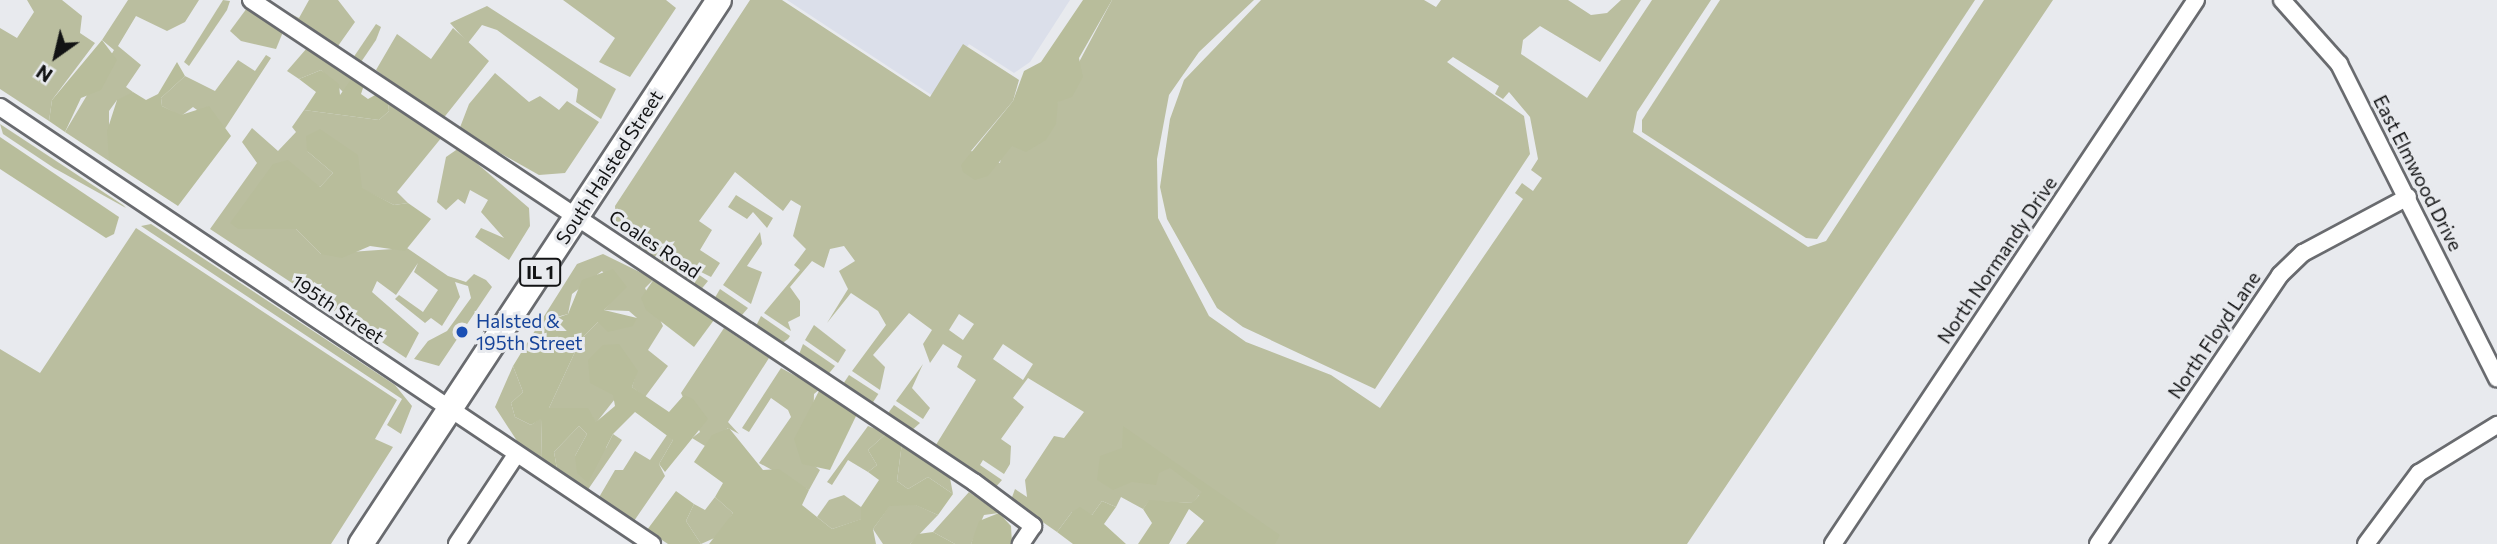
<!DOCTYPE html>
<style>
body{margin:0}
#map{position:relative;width:2497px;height:544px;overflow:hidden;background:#e8eaee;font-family:Commissioner,sans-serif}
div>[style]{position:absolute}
.built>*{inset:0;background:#dbdfea}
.green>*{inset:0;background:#babe9f;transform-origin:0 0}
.forest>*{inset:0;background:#b8bd9b}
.roads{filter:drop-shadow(2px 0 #696b6f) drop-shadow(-2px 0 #696b6f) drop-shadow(0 2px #696b6f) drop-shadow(0 -2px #696b6f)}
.minor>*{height:16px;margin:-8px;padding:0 8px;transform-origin:8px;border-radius:8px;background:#fff}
.primary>*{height:24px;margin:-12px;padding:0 12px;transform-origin:12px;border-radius:12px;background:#fff}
.dots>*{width:19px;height:19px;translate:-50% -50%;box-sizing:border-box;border:4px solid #e8eaee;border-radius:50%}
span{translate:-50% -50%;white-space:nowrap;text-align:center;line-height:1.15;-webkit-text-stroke:6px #e8eaee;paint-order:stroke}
.shield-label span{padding:2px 5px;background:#e8eaee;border:2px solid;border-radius:5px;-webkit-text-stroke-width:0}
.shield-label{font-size:18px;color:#121314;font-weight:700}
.street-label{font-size:19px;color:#121314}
.transit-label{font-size:19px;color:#164399}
.left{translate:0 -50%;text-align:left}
.north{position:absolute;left:21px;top:21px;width:70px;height:70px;-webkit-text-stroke:5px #e8eaee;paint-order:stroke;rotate:214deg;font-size:19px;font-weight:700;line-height:28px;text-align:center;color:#121314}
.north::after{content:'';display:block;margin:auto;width:24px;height:32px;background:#121314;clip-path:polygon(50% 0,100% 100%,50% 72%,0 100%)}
</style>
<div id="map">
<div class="built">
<i style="clip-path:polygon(787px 0,1070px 0,1030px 62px,1014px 73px,969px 44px,933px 96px)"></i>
</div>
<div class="green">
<i style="clip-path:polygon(27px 0,62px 0,82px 16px,80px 33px,95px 43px,52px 100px,49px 121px,0 89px,0 28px,17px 38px,34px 12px)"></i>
<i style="clip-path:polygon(128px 0,199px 0,185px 22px,167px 31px,136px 16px,118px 46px,141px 65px,126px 87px,133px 92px,128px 100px,117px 100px,109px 111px,109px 161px,65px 132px,114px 50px,102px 40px)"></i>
<i style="clip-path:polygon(223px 0,230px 1px,227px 10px,189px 66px,184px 62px)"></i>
<i style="clip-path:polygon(263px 0,299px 18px,309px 0,338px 0,355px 22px,338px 46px,329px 46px)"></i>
<i style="clip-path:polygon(563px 0,666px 0,676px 8px,630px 77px,599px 62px,615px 38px)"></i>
<i style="clip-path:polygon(evenodd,750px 0,782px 0,930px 97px,963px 44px,1019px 80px,1013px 101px,971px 151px,1000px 163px,1002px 153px,1052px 113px,1112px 0,1254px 0,1199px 52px,1169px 95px,1157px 159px,1158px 218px,1209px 316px,1246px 342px,1331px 375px,1380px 408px,1523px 199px,1515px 193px,1522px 183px,1533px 191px,1542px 178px,1531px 170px,1538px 159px,1530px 117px,1509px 92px,1503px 99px,1495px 94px,1499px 86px,1453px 57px,1447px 62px,1524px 116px,1530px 154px,1375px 389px,1243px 327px,1217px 308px,1167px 219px,1160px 187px,1170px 119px,1184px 80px,1261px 0,1424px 0,1436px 7px,1441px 0,1568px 0,1591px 15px,1607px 13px,1621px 0,1641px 0,1600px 62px,1540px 26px,1523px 40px,1521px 54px,1587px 98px,1652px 0,1711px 0,1637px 112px,1633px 132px,1808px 247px,1826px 241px,1984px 0,2053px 0,1687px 544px,1275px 544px,1199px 495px,1193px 503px,1149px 501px,1143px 509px,1121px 497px,1116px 507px,1102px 501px,1092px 515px,1072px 512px,1057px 532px,1011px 500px,1015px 489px,1027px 497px,1025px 480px,1054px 436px,1064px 438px,1084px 412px,1028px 378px,1013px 398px,1024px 407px,1001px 439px,1011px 446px,1010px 464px,1004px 474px,983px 460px,980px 465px,1002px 480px,994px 489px,934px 448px,976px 380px,957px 367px,962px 356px,943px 344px,930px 363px,923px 344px,932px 330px,909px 313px,873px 355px,885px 367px,880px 390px,852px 371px,886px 325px,878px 311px,851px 293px,827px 323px,848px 289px,839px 271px,855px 261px,844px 246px,830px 249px,824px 268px,812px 261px,790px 287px,800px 301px,800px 316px,788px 322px,791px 331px,764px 313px,800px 270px,794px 265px,806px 249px,793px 236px,801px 206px,791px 200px,783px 211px,735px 172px,699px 221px,712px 230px,700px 250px,720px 263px,711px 277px,679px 261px,708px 281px,699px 292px,641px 250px,616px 221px,615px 206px,750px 0,959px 314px,974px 324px,963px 340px,949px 330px,959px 314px,750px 0,1003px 344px,1033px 364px,1023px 380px,993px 359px,1003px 344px)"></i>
<i style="clip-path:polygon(1720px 0,1975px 0,1817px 239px,1806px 238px,1642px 132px,1642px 120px)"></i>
<i style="clip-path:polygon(487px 6px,616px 89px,601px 119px,576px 102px,578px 89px,497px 30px,482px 25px,468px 43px,450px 23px)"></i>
<i style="clip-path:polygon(247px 8px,283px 32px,276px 49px,241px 41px,230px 31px)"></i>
<i style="clip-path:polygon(376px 24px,381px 27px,376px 40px,359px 65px,353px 58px)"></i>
<i style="clip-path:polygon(453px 28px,489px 61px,442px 120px,376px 70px,397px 34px,431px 59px)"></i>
<i style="clip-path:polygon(307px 48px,352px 78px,346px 95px,321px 70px,299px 79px,287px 71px)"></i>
<i style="clip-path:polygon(266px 55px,271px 58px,224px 130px,193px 107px,181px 116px,162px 106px,161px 98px,185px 76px,215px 91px,238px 60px,255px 71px)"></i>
<i style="clip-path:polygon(495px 73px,529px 102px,540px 96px,559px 110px,567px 101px,599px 122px,565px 173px,539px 175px,459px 130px,469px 104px)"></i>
<i style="clip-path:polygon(388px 102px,442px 137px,397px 192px,408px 203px,394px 205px,362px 189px,356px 178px,307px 151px,333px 173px,320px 187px,307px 180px,238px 229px,296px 229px,321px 254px,407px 248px,448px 276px,466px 282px,474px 274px,486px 280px,492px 287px,439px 366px,414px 359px,428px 341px,447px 331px,471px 298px,468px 286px,455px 282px,460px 297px,442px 326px,431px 318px,425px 323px,395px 299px,399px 295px,423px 312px,438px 290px,414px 272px,418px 263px,396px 295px,377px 281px,372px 292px,419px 333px,406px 358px,210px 229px,257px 163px,242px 142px,252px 128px,278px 151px,296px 132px,292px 127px,304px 110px,379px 120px,389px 111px)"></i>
<i style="clip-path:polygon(0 124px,123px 205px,126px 208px,54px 168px,3px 134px)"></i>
<i style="clip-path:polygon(459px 148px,529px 208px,530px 226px,509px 260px,475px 237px,481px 228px,504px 238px,481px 212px,488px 200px,470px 190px,465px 204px,458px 199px,446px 210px,437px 202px,446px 157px)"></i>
<i style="clip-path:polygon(736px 195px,773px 218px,767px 228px,753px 212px,747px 219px,728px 207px)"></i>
<i style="clip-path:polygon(151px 224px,395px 385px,412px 406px,401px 434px,387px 425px,402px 399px,141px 226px)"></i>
<i style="clip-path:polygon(136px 228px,397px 400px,375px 439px,393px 447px,331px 544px,0 544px,0 349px,40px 373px)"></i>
<i style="clip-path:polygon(760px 232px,762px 244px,747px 266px,762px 272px,751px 304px,723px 285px)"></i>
<i style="clip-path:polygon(603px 254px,654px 279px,645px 288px,663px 326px,648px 350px,668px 366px,645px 397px,632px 387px,637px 371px,596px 423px,587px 408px,549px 408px,581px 339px,598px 322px,637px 318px,629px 311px,604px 310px,619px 293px,602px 271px,572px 294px,568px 314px,553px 318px,542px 331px,543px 352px,524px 348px,577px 264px)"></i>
<i style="clip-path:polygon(720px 289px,748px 308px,742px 315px,713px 301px)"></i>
<i style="clip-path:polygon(761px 316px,790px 336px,788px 339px,780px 345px,755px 328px)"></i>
<i style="clip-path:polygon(814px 325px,846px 350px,838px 363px,805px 340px)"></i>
<i style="clip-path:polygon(724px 328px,769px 358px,728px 422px,739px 434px,728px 428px,705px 446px,692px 438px,700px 432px,681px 393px)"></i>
<i style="clip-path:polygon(803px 344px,835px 366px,826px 377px,798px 357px)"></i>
<i style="clip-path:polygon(923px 364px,912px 388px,930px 408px,923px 419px,896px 401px)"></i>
<i style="clip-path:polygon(513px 366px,523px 392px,511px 403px,515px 417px,531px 425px,541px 418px,542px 459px,519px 444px,495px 407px)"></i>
<i style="clip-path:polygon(781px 368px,820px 389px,814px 394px,812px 464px,820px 470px,809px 490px,759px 463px,791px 417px,788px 410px,771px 398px,749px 432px,742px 428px)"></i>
<i style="left:849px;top:375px;width:35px;height:14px;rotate:33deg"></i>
<i style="clip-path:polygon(894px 405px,920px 423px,910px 432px,886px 416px)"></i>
<i style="clip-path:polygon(579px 426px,587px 434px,575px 456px,606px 448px,613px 434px,622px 440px,587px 491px,557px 469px,554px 452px)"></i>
<i style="clip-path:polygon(868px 426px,887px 433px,868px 450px,877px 465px,868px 472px,848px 460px,832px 485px,827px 482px)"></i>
<i style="clip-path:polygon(669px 432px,673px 440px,659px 464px,665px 476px,634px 521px,598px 499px,615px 470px,623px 470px,635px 451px,650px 460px)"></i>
<i style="clip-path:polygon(902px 443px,950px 478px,953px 494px,928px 477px,908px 489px,897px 481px)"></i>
<i style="clip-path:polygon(969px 492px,999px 513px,984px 515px,971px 544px,955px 544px,933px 532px)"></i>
<i style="clip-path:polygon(844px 495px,861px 507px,862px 519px,832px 529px,817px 517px,829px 500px)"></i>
<i style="clip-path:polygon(715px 497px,733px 513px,719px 536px,701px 544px,686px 521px,694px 504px,705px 510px)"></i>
<i style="clip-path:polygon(890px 505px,916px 505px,938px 515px,910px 544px,883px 544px,873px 529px)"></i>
</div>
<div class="forest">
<i style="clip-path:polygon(1083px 0,1112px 0,1079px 58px,1083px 77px,1072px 97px,1058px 102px,1056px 124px,1046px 140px,1026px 152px,1012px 146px,988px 176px,975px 180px,963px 172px,961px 165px,1013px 101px,1024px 71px,1041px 62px)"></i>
<i style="clip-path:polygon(102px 40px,117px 60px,101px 90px,81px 98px,65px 132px,49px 121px,52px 100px)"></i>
<i style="clip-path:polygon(177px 62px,185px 76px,161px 98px,162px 106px,181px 115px,209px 106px,231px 136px,178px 206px,109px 161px,107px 131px,117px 100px,133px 92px,146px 100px,158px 94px)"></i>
<i style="clip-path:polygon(321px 70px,339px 84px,340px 95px,352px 78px,364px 85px,361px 94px,368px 99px,377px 94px,388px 102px,389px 111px,379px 120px,304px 110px,316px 92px,299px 79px)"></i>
<i style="clip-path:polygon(320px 129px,358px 155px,362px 188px,394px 205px,408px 203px,431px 219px,405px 251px,370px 246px,342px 258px,321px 254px,296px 229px,238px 229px,230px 223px,273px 164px,288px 160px,320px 187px,333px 173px,307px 151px,306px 136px)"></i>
<i style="clip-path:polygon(0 137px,119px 217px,114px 234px,106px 238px,0 169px)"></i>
<i style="clip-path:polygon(613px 269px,627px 287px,604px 310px,637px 318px,633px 326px,608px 332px,598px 322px,581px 339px,549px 408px,588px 408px,596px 422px,615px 406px,613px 395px,590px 383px,588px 360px,603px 345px,619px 344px,638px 371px,632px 387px,669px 412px,684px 395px,693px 399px,708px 419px,665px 472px,659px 464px,673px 440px,635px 412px,613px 434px,588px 483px,577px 473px,575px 456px,587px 434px,579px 426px,554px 452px,557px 469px,542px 459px,541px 419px,531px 425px,515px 417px,511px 403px,523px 392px,513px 366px,524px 348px,543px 352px,545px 322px,568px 314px,582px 280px)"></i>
<i style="clip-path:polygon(654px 279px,714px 320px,694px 347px,646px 310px,641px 298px)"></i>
<i style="clip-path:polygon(820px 389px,857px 414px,830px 470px,802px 464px,794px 439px)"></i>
<i style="clip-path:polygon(1123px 426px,1280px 535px,1275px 544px,1186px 544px,1204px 521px,1189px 509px,1169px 544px,1138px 544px,1152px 523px,1143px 509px,1149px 500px,1192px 503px,1202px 492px,1170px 468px,1159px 473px,1156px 485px,1132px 482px,1113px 490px,1097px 480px,1100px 456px,1122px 448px)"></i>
<i style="clip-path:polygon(729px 428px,763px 470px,779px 469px,809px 490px,802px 505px,832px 529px,861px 519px,861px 507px,879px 480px,868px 472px,877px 465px,868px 450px,887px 433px,902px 443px,897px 481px,908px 489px,928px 477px,953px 494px,938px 515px,915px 505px,890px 506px,873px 529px,876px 544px,709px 544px,733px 513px,715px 497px,723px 483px,694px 462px,712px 435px)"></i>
<i style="clip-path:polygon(676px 491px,694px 504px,686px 521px,701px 544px,668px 544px,647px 530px)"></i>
<i style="clip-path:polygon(1102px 501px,1116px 507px,1104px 524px,1126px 544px,1073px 544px,1057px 532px,1072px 512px,1080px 507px,1092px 515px)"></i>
<i style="clip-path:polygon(999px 513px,1011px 526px,1012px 544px,971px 544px,979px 521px)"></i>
<i style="clip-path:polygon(933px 532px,955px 544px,910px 544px,918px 534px)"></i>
</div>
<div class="roads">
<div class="minor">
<i style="left:251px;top:0;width:869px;rotate:33.69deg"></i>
<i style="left:974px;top:482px;width:74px;rotate:36.7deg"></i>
<i style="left:1033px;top:526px;width:22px;rotate:124deg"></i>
<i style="left:2282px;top:0;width:86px;rotate:48.3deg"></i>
<i style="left:2339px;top:64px;width:352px;rotate:63.3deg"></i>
<i style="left:0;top:107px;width:785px;rotate:33.83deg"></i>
<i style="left:457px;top:544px;width:107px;rotate:-56.5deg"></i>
<i style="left:1833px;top:544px;width:654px;rotate:-56.29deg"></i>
<i style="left:2098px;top:544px;width:325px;rotate:-55.9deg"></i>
<i style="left:2280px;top:275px;width:32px;rotate:-44deg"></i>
<i style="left:2303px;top:253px;width:119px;rotate:-28.1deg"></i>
<i style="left:2366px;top:544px;width:89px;rotate:-53.3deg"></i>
<i style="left:2419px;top:473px;width:92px;rotate:-31.6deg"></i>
</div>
<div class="primary">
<i style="left:361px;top:544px;width:651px;rotate:-56.65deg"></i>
</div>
</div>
<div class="dots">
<i style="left:462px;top:332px;background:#1a4fb4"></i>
</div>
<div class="shield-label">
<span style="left:540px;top:272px">IL 1</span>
</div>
<div class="street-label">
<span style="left:609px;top:167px;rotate:-57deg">South Halsted Street</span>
<span style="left:2418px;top:173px;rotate:63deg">East Elmwood Drive</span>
<span style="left:655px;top:244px;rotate:34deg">Coales Road</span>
<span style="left:1997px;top:260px;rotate:-56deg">North Normandy Drive</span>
<span style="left:338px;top:309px;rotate:34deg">195th Street</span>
<span style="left:2214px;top:335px;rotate:-56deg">North Floyd Lane</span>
</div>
<div class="transit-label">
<span class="left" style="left:476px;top:332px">Halsted &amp;<br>195th Street</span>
</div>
<div class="north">N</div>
</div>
